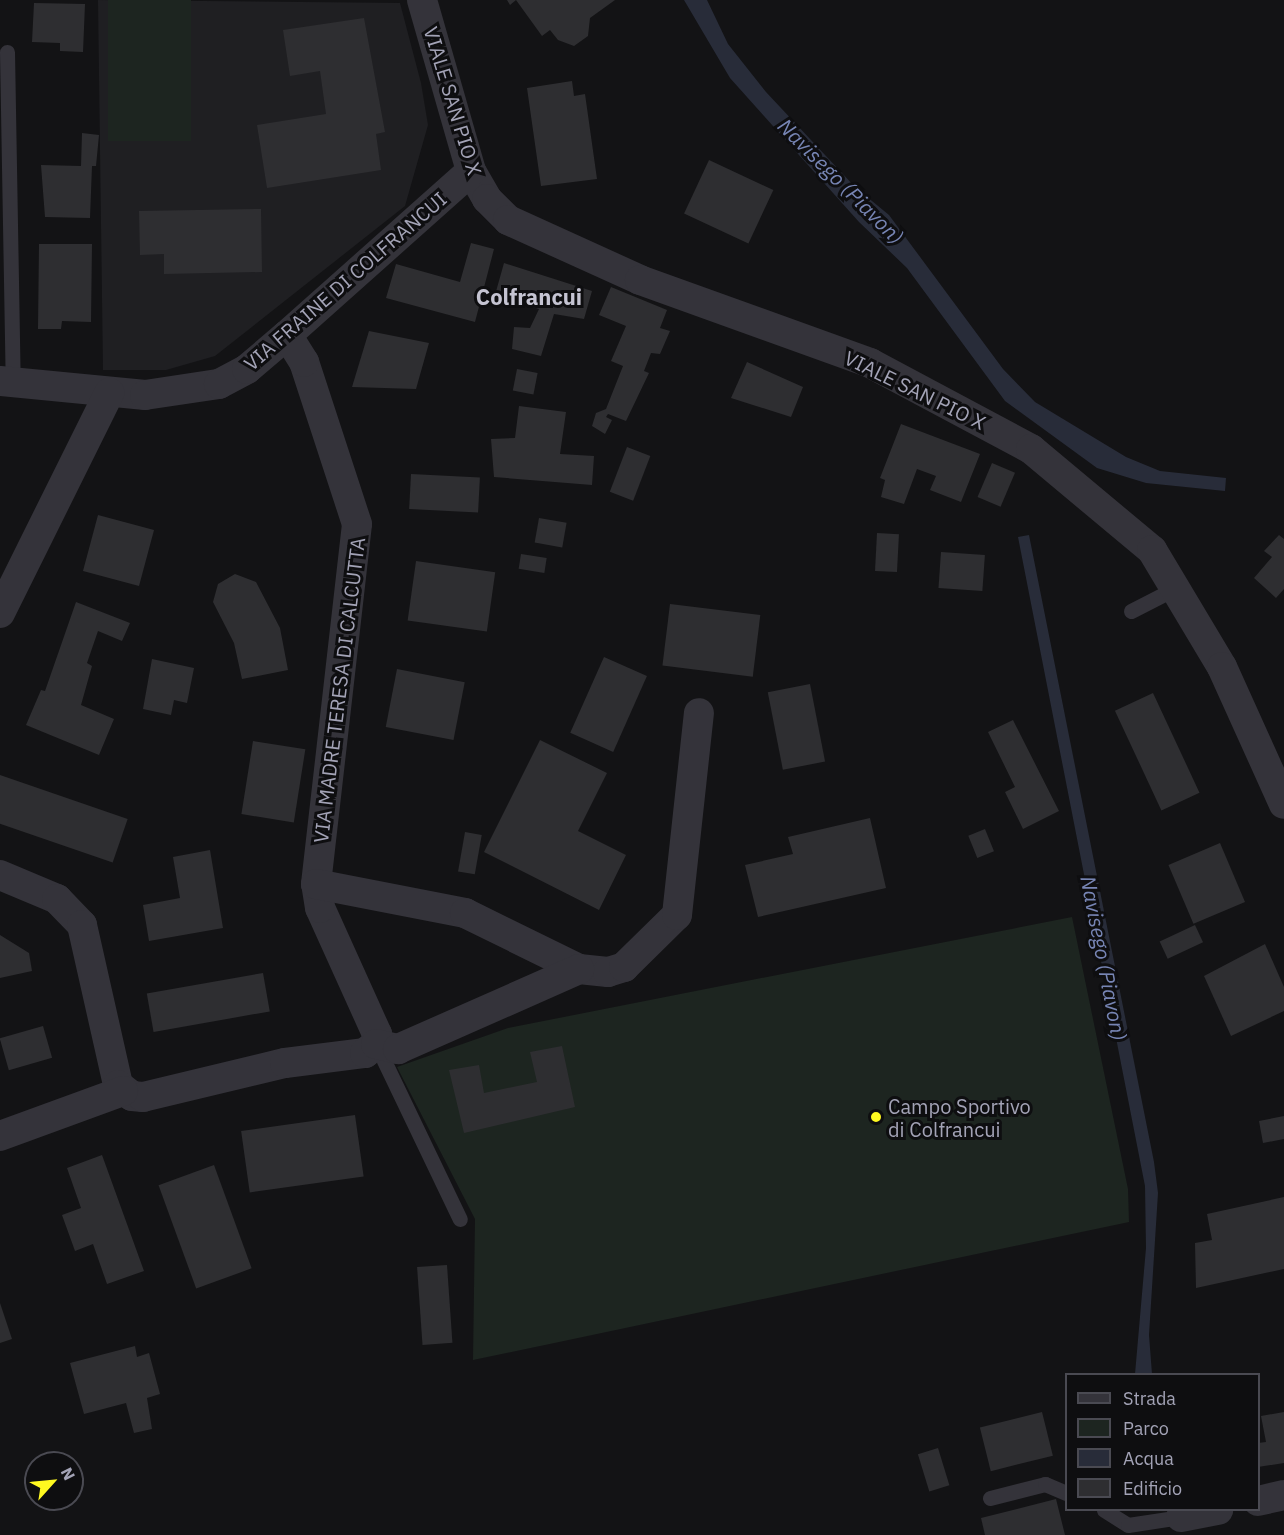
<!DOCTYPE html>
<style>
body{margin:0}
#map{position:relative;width:1284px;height:1535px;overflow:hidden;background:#131315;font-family:"IBM Plex Sans",sans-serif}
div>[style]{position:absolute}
.built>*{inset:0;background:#1f1f22}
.green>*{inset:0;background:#1d2520;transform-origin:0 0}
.water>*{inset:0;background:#282c39}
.building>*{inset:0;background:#2e2e31;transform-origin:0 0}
.lane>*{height:15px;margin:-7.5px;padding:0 7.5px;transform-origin:7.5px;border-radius:7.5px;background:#34333a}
.street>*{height:30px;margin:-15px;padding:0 15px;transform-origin:15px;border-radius:15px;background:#34333a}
.dots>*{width:16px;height:16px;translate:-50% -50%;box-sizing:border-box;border:3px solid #0e0e10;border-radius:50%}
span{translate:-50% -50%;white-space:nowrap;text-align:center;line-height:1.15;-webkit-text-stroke:6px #0e0e10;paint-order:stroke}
.street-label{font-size:20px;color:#a3a3b6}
.poi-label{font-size:20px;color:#a3a3b6}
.left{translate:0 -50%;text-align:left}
.water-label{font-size:21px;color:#7785b4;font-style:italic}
.quarter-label{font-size:22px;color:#c5c4d2;font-weight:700}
.legend{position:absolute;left:1065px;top:1373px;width:195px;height:138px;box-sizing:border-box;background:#0e0e10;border:2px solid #4a4a52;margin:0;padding:8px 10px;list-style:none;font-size:18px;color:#a3a3b6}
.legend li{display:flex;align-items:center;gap:12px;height:30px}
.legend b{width:30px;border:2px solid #4a4a52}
.north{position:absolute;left:24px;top:1451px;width:60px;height:60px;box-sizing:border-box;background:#0e0e10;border:2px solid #4a4a52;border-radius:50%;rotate:63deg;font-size:16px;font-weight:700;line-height:24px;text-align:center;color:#a3a3b6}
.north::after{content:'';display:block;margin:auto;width:21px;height:27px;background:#fff920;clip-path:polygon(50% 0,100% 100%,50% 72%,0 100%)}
</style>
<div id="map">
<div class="built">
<i style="clip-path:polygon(98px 0,400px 3px,421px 83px,428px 125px,405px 206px,215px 356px,166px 370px,103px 370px)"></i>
</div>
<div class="green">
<i style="left:108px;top:0;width:83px;height:141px"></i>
<i style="clip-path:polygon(1072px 917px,1128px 1189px,1129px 1222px,473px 1360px,475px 1219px,397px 1067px,508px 1028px)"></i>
</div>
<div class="water">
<i style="clip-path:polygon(684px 0,707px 0,728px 44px,766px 92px,855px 187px,889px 215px,1003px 369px,1035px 402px,1126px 457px,1160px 471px,1226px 478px,1225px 491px,1146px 483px,1097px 468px,1005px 401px,907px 268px,859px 222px,730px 78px)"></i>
<i style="clip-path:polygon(1029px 535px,1154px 1162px,1158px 1193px,1149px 1335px,1152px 1374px,1135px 1374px,1146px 1248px,1145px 1186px,1018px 537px)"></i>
</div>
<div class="building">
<i style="clip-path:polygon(507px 0,615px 0,590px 18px,588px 36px,574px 46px,558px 40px,550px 30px,542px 36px,516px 0,510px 5px)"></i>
<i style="clip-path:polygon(34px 3px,85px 4px,83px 52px,60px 51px,60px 43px,32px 42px)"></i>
<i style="clip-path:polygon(364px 18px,385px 132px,376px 134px,381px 170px,267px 188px,257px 125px,326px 114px,320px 71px,290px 76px,283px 30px)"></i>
<i style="clip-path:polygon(572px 81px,574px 96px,585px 94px,597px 179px,541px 186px,527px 88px)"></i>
<i style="clip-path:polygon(82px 133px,99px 135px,96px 166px,92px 166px,90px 218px,45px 217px,41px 165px,81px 166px)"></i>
<i style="left:709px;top:160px;width:71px;height:59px;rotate:25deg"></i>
<i style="clip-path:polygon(261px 209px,262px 272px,164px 274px,164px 254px,140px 255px,139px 211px)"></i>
<i style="clip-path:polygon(471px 243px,494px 249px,475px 322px,386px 298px,396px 264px,460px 282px)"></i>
<i style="clip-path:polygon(39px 244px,92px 244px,91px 322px,62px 321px,61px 329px,38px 329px)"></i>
<i style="clip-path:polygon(504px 263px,592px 291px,584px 319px,554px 314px,541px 356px,512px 349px,514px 327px,530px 328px,539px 309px,495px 295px)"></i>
<i style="clip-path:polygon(611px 287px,667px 310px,660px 328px,670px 331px,660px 354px,651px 353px,644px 371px,649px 373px,626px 421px,608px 414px,606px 417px,612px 420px,605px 434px,592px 426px,596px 413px,606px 409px,623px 366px,611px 361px,626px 326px,599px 315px)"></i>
<i style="clip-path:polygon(369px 331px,429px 343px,416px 389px,352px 387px)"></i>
<i style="clip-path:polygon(747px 362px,803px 387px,791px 417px,731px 398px)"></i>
<i style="left:517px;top:369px;width:21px;height:22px;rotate:11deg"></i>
<i style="clip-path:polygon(519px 406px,566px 412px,560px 454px,594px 456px,592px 485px,494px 477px,491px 439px,515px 438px)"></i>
<i style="clip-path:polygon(901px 424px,980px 454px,961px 502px,930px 490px,936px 476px,917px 469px,904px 504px,881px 497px,885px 480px,880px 478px)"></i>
<i style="left:627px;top:447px;width:25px;height:48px;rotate:21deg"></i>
<i style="left:992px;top:463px;width:25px;height:37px;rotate:23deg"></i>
<i style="left:411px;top:474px;width:69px;height:35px;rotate:3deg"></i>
<i style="left:98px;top:515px;width:58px;height:58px;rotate:15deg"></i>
<i style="left:539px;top:518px;width:28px;height:25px;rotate:10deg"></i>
<i style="left:877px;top:533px;width:22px;height:38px;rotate:3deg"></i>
<i style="clip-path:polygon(1279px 535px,1284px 539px,1284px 589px,1276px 598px,1254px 578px,1272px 557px,1264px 551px)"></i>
<i style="left:941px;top:552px;width:44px;height:36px;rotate:4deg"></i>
<i style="left:521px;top:554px;width:26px;height:15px;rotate:9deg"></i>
<i style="left:416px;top:561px;width:80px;height:60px;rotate:8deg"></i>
<i style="clip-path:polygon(235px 574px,256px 582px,280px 628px,288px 670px,242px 679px,234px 643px,213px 602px,218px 584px)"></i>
<i style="clip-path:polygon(76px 602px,130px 623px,122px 641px,98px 631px,87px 663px,92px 666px,81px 705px,114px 719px,99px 755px,26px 725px,41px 690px,45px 691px)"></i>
<i style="left:670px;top:604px;width:91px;height:62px;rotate:7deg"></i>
<i style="left:604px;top:657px;width:47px;height:83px;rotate:24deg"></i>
<i style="clip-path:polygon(152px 659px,194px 668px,187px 703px,174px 700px,171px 715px,143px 709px)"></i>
<i style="left:397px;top:669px;width:69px;height:59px;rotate:11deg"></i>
<i style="left:810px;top:684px;width:79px;height:43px;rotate:79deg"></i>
<i style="left:1153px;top:693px;width:110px;height:42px;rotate:65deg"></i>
<i style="clip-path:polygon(1013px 720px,1059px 811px,1023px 829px,1005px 792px,1015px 787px,988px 732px)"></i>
<i style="clip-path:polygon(540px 740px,607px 773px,578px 831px,626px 855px,599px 910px,484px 852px)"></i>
<i style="left:253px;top:741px;width:53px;height:74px;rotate:9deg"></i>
<i style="left:0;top:775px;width:135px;height:46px;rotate:19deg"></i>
<i style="clip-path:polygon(870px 818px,886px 888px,758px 917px,745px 865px,793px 854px,788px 837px)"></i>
<i style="left:985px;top:829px;width:24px;height:18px;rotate:68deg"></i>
<i style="left:465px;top:832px;width:17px;height:40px;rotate:10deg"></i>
<i style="left:1220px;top:843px;width:64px;height:56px;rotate:67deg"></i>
<i style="clip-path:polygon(210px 850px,223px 928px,149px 941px,143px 905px,180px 898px,173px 857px)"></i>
<i style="left:1195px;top:925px;width:19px;height:39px;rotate:65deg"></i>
<i style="clip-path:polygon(0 935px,29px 953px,32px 971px,0 978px)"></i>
<i style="clip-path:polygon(1265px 944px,1284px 987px,1284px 1011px,1231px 1036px,1204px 976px)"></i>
<i style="left:263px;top:973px;width:39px;height:118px;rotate:80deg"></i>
<i style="left:43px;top:1026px;width:33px;height:45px;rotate:74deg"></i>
<i style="clip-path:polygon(562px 1046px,575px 1107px,464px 1133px,449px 1070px,479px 1065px,484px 1093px,537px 1082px,530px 1052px)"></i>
<i style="left:355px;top:1115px;width:62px;height:115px;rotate:82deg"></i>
<i style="clip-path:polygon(1284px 1116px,1284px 1139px,1263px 1143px,1259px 1121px)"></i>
<i style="clip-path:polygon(102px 1155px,144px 1271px,107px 1284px,93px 1244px,75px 1251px,62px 1215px,81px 1208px,67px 1168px)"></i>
<i style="left:214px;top:1165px;width:110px;height:59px;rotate:70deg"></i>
<i style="clip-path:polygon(1284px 1197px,1284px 1269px,1196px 1288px,1195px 1243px,1212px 1240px,1207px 1214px)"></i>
<i style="left:447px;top:1265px;width:78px;height:30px;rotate:86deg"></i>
<i style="clip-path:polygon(0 1303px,12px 1339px,0 1343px)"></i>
<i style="clip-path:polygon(135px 1346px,137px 1357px,149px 1353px,160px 1394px,147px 1398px,152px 1429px,134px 1433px,126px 1403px,84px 1414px,70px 1363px)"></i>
<i style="left:1042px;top:1412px;width:45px;height:64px;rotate:76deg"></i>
<i style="clip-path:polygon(1284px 1412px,1284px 1463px,1258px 1467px,1258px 1443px,1266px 1442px,1261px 1416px)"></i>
<i style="left:938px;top:1448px;width:39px;height:21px;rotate:73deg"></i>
<i style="clip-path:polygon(1056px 1499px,1065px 1535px,985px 1535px,981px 1518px)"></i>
</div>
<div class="lane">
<i style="left:7px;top:52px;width:330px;rotate:89deg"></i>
<i style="left:1131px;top:611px;width:51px;rotate:-27.1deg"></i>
<i style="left:376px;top:1044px;width:194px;rotate:64.4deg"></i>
<i style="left:990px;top:1498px;width:57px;rotate:-14.3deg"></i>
<i style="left:1045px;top:1484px;width:23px;rotate:23deg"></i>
<i style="left:1104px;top:1510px;width:28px;rotate:32deg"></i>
<i style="left:1128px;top:1525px;width:54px;rotate:-8.6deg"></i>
</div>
<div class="street">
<i style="left:422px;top:0;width:178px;rotate:74deg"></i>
<i style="left:471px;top:171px;width:32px;rotate:60deg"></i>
<i style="left:487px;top:199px;width:30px;rotate:45deg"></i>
<i style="left:508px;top:220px;width:145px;rotate:24.4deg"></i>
<i style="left:640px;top:280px;width:245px;rotate:19.8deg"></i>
<i style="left:870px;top:363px;width:183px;rotate:28.1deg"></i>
<i style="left:1031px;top:449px;width:158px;rotate:39.9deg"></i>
<i style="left:1152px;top:550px;width:136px;rotate:59.1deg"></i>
<i style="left:1222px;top:667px;width:150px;rotate:65.7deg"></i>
<i style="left:0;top:381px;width:146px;rotate:5.5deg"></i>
<i style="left:145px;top:395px;width:75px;rotate:-8.5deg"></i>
<i style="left:219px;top:384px;width:32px;rotate:-28deg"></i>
<i style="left:247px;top:369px;width:52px;rotate:-40.4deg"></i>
<i style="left:287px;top:335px;width:246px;rotate:-41.7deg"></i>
<i style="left:0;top:613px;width:246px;rotate:-63.6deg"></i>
<i style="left:0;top:875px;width:62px;rotate:22.8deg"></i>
<i style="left:57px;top:899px;width:36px;rotate:46deg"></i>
<i style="left:82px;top:925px;width:164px;rotate:77.3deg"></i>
<i style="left:118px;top:1085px;width:18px;rotate:38deg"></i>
<i style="left:132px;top:1096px;width:11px;rotate:5deg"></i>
<i style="left:143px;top:1097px;width:146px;rotate:-13.5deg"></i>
<i style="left:285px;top:1063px;width:81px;rotate:-7.1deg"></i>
<i style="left:365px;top:1053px;width:14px;rotate:-39deg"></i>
<i style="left:376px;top:1044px;width:10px;rotate:-84deg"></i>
<i style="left:377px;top:1034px;width:138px;rotate:-114.3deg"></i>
<i style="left:320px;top:908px;width:24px;rotate:-99deg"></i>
<i style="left:316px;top:884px;width:362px;rotate:-83.5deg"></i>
<i style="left:357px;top:524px;width:170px;rotate:-108.1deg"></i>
<i style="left:304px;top:362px;width:32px;rotate:-122deg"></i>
<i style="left:316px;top:884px;width:152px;rotate:11deg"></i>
<i style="left:465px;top:913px;width:127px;rotate:26.2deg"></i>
<i style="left:579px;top:969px;width:29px;rotate:6deg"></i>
<i style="left:608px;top:972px;width:17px;rotate:-17deg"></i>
<i style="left:624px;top:967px;width:74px;rotate:-44.5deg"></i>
<i style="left:677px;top:915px;width:203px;rotate:-83.8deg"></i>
<i style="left:376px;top:1044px;width:23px;rotate:13deg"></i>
<i style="left:398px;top:1049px;width:198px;rotate:-23.8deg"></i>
<i style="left:0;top:1136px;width:131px;rotate:-20.1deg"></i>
<i style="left:1258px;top:1501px;width:27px;rotate:-13deg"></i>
<i style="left:1181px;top:1517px;width:38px;rotate:-11deg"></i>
</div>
<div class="dots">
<i style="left:876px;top:1117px;background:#fff920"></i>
</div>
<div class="street-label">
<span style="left:453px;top:101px;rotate:73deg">VIALE SAN PIO X</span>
<span style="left:345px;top:281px;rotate:-41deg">VIA FRAINE DI COLFRANCUI</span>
<span style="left:915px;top:390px;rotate:26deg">VIALE SAN PIO X</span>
<span style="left:339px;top:690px;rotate:-83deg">VIA MADRE TERESA DI CALCUTTA</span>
</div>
<div class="poi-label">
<span class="left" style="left:888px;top:1118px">Campo Sportivo<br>di Colfrancui</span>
</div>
<div class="water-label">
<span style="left:841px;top:181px;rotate:45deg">Navisego (Piavon)</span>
<span style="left:1104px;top:958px;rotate:79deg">Navisego (Piavon)</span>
</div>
<div class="quarter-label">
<span style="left:529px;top:297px">Colfrancui</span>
</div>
<ul class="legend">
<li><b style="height:8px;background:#34333a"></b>Strada</li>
<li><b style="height:16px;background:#1d2520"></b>Parco</li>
<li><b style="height:16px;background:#282c39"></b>Acqua</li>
<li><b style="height:16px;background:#2e2e31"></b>Edificio</li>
</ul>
<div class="north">N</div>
</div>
